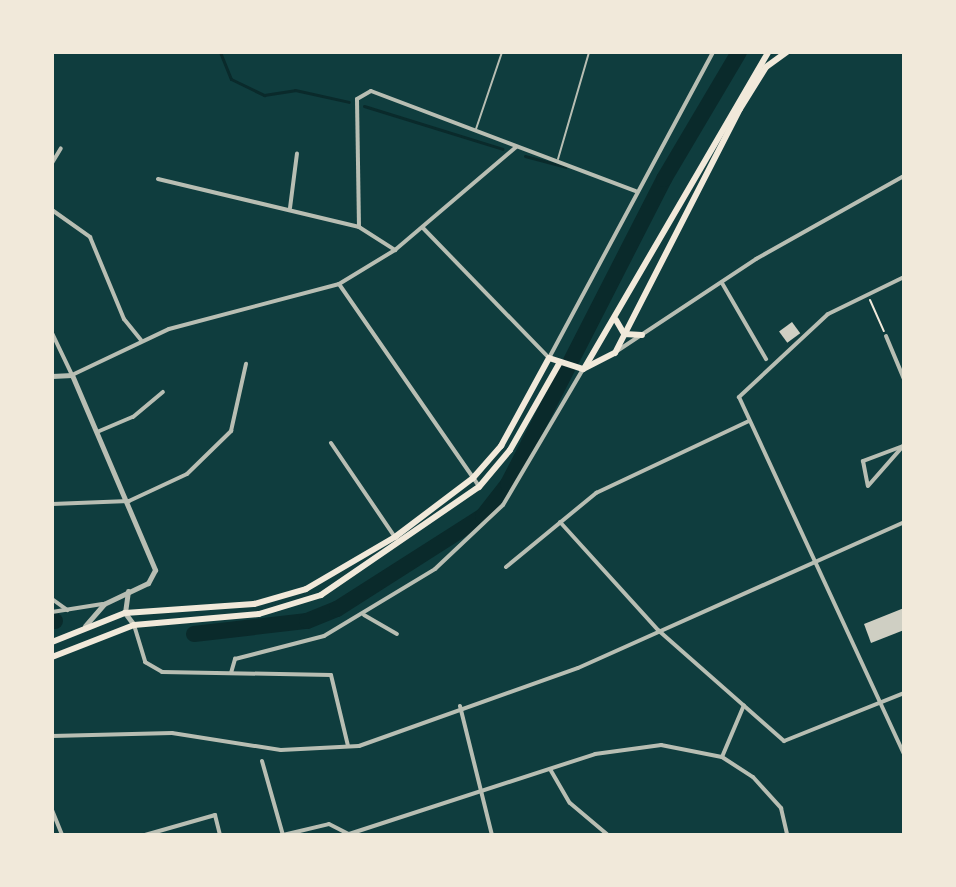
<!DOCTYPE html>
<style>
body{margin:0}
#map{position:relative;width:956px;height:887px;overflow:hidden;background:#0f3d3e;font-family:"Times New Roman",serif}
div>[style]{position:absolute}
.stream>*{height:3px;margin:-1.5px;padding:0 1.5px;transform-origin:1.5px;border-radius:1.5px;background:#0a2a2b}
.river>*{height:16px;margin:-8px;padding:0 8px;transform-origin:8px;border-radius:8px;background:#0a2a2b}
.building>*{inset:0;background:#cfcfc3;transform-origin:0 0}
.path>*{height:2px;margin:-1px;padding:0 1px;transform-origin:1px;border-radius:1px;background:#f1e9da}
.service>*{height:2px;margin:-1px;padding:0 1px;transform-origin:1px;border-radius:1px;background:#b8beb3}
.minor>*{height:4px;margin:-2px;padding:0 2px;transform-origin:2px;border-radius:2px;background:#b8beb3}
.tertiary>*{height:5px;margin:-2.5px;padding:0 2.5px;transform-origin:2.5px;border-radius:2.5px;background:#b8beb3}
.secondary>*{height:6px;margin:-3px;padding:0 3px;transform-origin:3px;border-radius:3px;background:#f1e9da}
span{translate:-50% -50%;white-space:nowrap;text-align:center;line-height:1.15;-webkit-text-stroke:8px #f1e9da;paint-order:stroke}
.frame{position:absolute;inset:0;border:54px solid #f1e9da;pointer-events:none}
</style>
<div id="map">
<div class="stream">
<i style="left:220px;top:52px;width:29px;rotate:68deg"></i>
<i style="left:231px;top:79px;width:37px;rotate:26deg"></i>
<i style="left:264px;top:95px;width:31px;rotate:-9deg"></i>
<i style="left:295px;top:90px;width:55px;rotate:12.5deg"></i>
<i style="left:364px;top:106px;width:145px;rotate:17.2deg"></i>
<i style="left:525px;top:156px;width:42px;rotate:15deg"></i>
</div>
<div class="river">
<i style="left:52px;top:621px;width:3px"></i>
<i style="left:194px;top:634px;width:114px;rotate:-6.6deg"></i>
<i style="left:307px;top:621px;width:32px;rotate:-22deg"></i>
<i style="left:337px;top:609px;width:173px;rotate:-32.5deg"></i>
<i style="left:483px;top:516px;width:41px;rotate:-52deg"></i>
<i style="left:508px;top:484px;width:343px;rotate:-62.9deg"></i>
<i style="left:664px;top:179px;width:147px;rotate:-59.4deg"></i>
</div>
<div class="building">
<i style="left:792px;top:322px;width:14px;height:16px;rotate:54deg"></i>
<i style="clip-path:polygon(904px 608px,904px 630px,871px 643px,864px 624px)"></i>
</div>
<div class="path">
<i style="left:870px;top:300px;width:34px;rotate:66deg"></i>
</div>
<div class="service">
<i style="left:476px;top:129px;width:81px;rotate:-71.3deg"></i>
<i style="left:558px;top:159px;width:111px;rotate:-73.8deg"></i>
</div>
<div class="minor">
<i style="left:52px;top:163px;width:17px;rotate:-59deg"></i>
<i style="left:158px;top:179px;width:207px;rotate:13.4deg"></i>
<i style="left:359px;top:227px;width:43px;rotate:32.6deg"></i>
<i style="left:290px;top:208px;width:55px;rotate:-82.7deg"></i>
<i style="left:52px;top:210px;width:47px;rotate:35.4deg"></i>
<i style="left:90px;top:237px;width:89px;rotate:67.5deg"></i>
<i style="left:124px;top:319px;width:27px;rotate:51deg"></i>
<i style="left:359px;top:227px;width:128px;rotate:-90.9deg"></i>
<i style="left:357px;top:99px;width:16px;rotate:-30deg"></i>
<i style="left:371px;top:91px;width:283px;rotate:20.7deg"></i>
<i style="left:423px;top:228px;width:181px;rotate:45.9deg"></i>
<i style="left:549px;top:358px;width:347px;rotate:-61.8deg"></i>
<i style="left:904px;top:277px;width:85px;rotate:154deg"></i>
<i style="left:828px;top:314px;width:122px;rotate:137deg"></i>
<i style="left:739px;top:397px;width:393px;rotate:65.2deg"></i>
<i style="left:722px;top:283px;width:88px;rotate:59.9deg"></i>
<i style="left:339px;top:284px;width:246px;rotate:55.3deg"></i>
<i style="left:52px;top:333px;width:47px;rotate:64.5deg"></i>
<i style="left:72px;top:375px;width:107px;rotate:-25.4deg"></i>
<i style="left:169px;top:329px;width:176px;rotate:-14.8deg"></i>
<i style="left:339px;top:284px;width:66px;rotate:-31.3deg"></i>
<i style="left:395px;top:250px;width:159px;rotate:-40.4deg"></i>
<i style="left:886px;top:336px;width:47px;rotate:67.3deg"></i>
<i style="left:617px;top:351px;width:167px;rotate:-33.5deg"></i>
<i style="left:756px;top:259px;width:170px;rotate:-29.3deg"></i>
<i style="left:97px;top:432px;width:39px;rotate:-23deg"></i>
<i style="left:133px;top:417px;width:39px;rotate:-40deg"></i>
<i style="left:331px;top:443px;width:114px;rotate:55.8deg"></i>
<i style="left:903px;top:446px;width:43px;rotate:159.4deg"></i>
<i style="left:863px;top:461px;width:25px;rotate:79deg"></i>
<i style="left:868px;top:486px;width:55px;rotate:-48.7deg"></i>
<i style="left:52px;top:504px;width:77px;rotate:-2.2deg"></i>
<i style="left:129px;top:501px;width:64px;rotate:-25deg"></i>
<i style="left:187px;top:474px;width:62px;rotate:-44.3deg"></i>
<i style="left:231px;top:431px;width:69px;rotate:-77.4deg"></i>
<i style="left:560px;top:522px;width:146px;rotate:47.8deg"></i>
<i style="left:658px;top:630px;width:168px;rotate:41.4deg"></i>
<i style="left:784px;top:741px;width:129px;rotate:-21.8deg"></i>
<i style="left:506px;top:567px;width:117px;rotate:-39.4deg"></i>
<i style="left:596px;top:493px;width:169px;rotate:-25.2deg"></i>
<i style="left:52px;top:599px;width:19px;rotate:36deg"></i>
<i style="left:52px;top:612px;width:51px;rotate:-9.1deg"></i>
<i style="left:364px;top:615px;width:38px;rotate:30deg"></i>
<i style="left:134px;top:625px;width:39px;rotate:73deg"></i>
<i style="left:145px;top:662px;width:20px;rotate:30deg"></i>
<i style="left:162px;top:672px;width:169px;rotate:1deg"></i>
<i style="left:331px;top:675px;width:73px;rotate:76.5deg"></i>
<i style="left:231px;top:673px;width:15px;rotate:-74deg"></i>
<i style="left:235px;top:659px;width:92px;rotate:-14.5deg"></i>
<i style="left:324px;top:636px;width:130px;rotate:-31.1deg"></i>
<i style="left:435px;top:569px;width:93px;rotate:-43.3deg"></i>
<i style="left:503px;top:505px;width:158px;rotate:-59.5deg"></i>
<i style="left:460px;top:706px;width:133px;rotate:76.1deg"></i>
<i style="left:52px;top:736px;width:120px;rotate:-1.4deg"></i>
<i style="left:172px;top:733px;width:110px;rotate:8.9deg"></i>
<i style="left:281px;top:750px;width:78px;rotate:-2.9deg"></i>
<i style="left:359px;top:746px;width:232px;rotate:-19.6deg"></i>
<i style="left:578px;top:668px;width:357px;rotate:-24.1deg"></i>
<i style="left:722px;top:757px;width:56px;rotate:-67.1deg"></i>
<i style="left:262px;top:761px;width:77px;rotate:74.2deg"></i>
<i style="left:550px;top:769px;width:39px;rotate:60deg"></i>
<i style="left:570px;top:803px;width:50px;rotate:40.1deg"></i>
<i style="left:52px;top:810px;width:27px;rotate:68deg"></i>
<i style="left:145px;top:835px;width:73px;rotate:-15.9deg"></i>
<i style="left:215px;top:815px;width:21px;rotate:76deg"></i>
<i style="left:283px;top:835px;width:47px;rotate:-13.4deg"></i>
<i style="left:329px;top:824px;width:22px;rotate:27deg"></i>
<i style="left:346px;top:835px;width:262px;rotate:-18deg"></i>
<i style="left:595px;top:754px;width:67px;rotate:-7.8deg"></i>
<i style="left:661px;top:745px;width:62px;rotate:11.1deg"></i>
<i style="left:722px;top:757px;width:37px;rotate:33deg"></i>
<i style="left:753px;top:777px;width:42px;rotate:47.9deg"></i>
<i style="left:781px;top:808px;width:28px;rotate:77deg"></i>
</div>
<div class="tertiary">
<i style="left:52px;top:376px;width:20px;rotate:-3deg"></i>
<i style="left:72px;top:375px;width:212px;rotate:66.9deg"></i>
<i style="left:155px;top:570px;width:15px;rotate:118deg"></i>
<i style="left:148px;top:583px;width:49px;rotate:154.5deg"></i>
<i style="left:104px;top:604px;width:29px;rotate:131deg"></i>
<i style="left:128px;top:591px;width:22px;rotate:98deg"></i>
<i style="left:125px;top:613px;width:15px;rotate:53deg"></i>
</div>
<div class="secondary">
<i style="left:616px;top:320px;width:16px;rotate:60deg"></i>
<i style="left:624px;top:334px;width:18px;rotate:3deg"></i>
<i style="left:585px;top:367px;width:364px;rotate:-59.8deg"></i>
<i style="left:583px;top:369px;width:36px;rotate:-27deg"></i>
<i style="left:615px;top:353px;width:274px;rotate:-62.9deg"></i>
<i style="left:740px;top:109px;width:49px;rotate:-58.2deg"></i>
<i style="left:766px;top:67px;width:26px;rotate:-36deg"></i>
<i style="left:52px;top:642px;width:79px;rotate:-21.7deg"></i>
<i style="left:125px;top:613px;width:129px;rotate:-4deg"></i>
<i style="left:254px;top:604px;width:54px;rotate:-16.1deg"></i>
<i style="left:306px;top:589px;width:103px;rotate:-30.3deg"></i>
<i style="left:395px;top:537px;width:98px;rotate:-37.1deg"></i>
<i style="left:473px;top:478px;width:43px;rotate:-48.8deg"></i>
<i style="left:501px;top:446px;width:100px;rotate:-61.4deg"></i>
<i style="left:549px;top:358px;width:36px;rotate:18deg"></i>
<i style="left:52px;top:657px;width:88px;rotate:-21.3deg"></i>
<i style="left:134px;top:625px;width:125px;rotate:-5deg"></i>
<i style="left:259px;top:614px;width:65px;rotate:-17deg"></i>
<i style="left:321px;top:595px;width:191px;rotate:-34.4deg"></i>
<i style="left:479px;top:487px;width:48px;rotate:-50deg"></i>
<i style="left:510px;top:450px;width:101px;rotate:-60.4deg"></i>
</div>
<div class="frame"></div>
</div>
